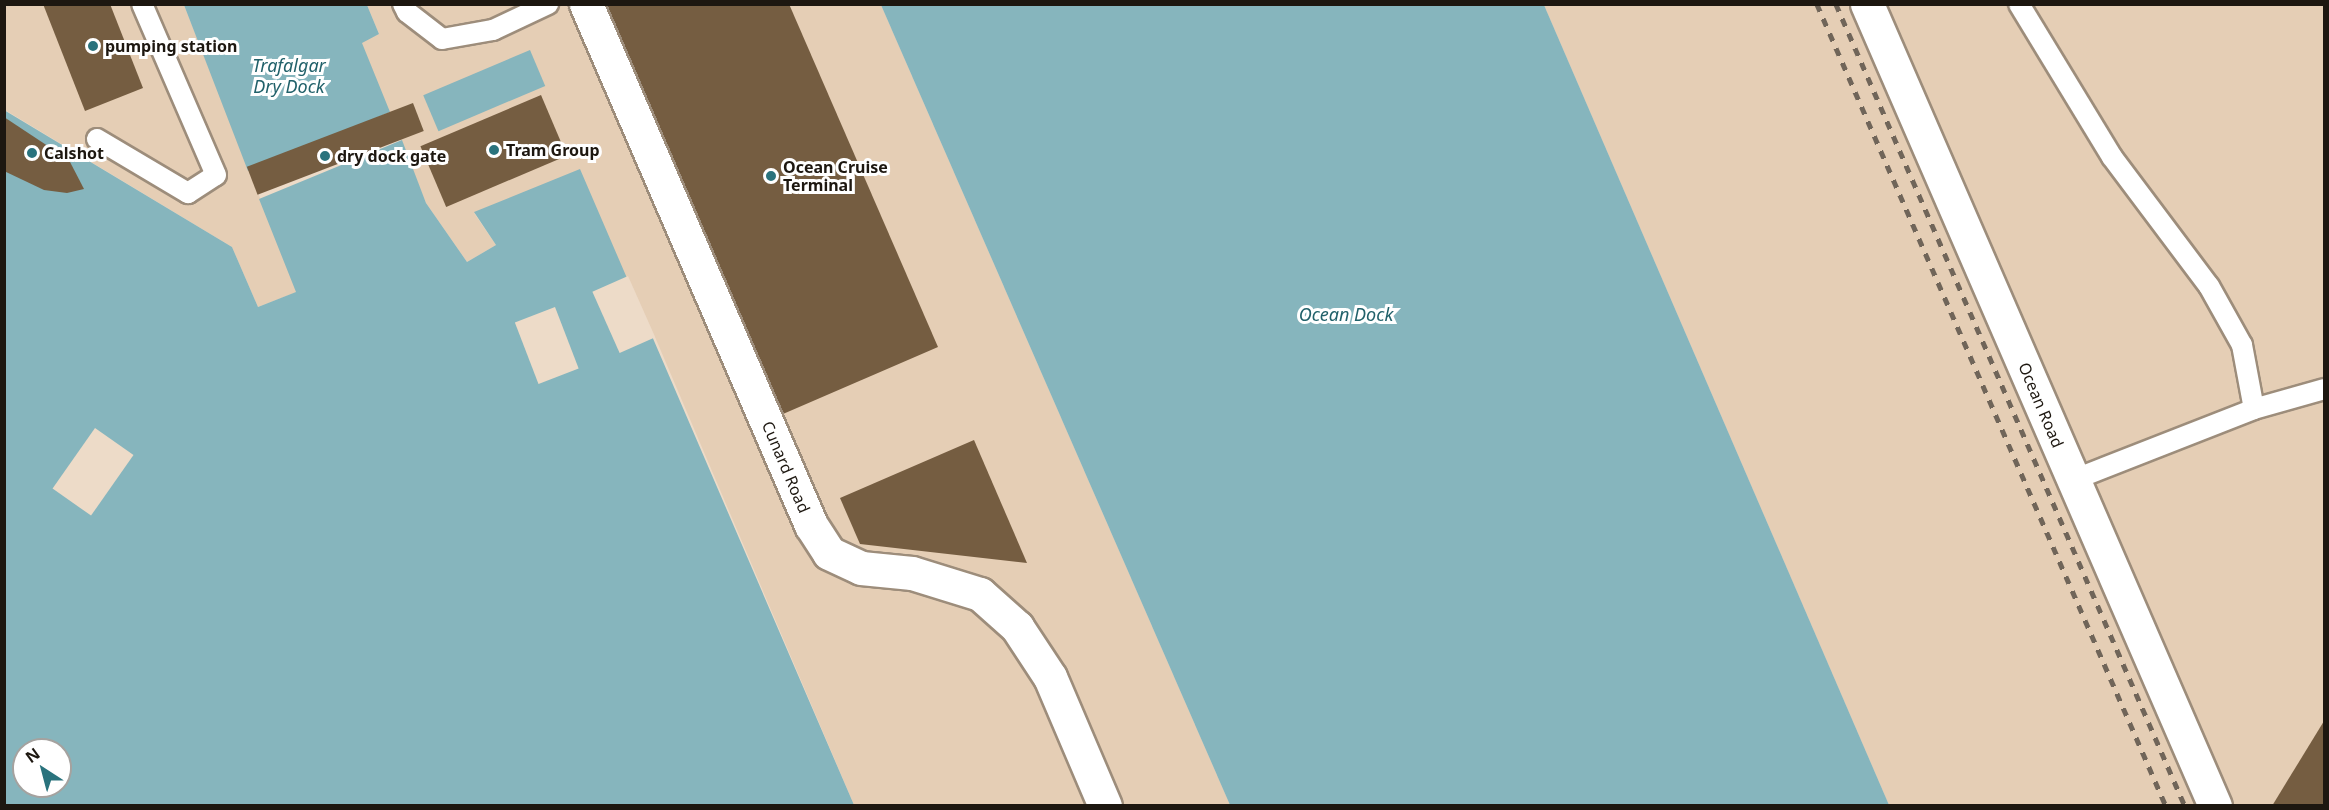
<!DOCTYPE html>
<style>
body{margin:0}
#map{position:relative;width:2329px;height:810px;overflow:hidden;background:#eddbc8;font-family:"Noto Sans",sans-serif}
div>[style]{position:absolute}
.built>*{inset:0;background:#e5ceb5}
.water>*{inset:0;background:#86b5bd;transform-origin:0 0}
.pier>*{inset:0;background:#eddbc8;transform-origin:0 0}
.building>*{inset:0;background:#755d41;transform-origin:0 0}
.roads{filter:drop-shadow(2px 0 #9d8d7b) drop-shadow(-2px 0 #9d8d7b) drop-shadow(0 2px #9d8d7b) drop-shadow(0 -2px #9d8d7b)}
.service>*{height:20px;margin:-10px;padding:0 10px;transform-origin:10px;border-radius:10px;background:#fff}
.minor>*{height:33px;margin:-16.5px;padding:0 16.5px;transform-origin:16.5px;border-radius:16.5px;background:#fff}
.rail>*{height:4.5px;margin-top:-2.25px;transform-origin:0;background:repeating-linear-gradient(90deg,#706559 0 8px,transparent 0 16px)}
.dots>*{width:16px;height:16px;translate:-50% -50%;box-sizing:border-box;border:3px solid #fff;border-radius:50%}
span{translate:-50% -50%;white-space:nowrap;text-align:center;line-height:1.15;-webkit-text-stroke:6px #fff;paint-order:stroke}
.poi-label{font-size:16px;color:#1d1710;font-weight:700}
.left{translate:0 -50%;text-align:left}
.street-label{font-size:16px;color:#1d1710}
.water-label{font-size:18px;color:#21616a;font-style:italic}
.frame{position:absolute;inset:0;border:6px solid #1d1710;pointer-events:none}
.north{position:absolute;left:12px;top:738px;width:60px;height:60px;box-sizing:border-box;background:#fff;border:2px solid #a5a29f;border-radius:50%;rotate:324deg;font-size:16px;font-weight:700;line-height:24px;text-align:center;color:#1d1710}
.north::after{content:'';display:block;margin:auto;width:21px;height:27px;background:#2a737d;clip-path:polygon(50% 0,100% 100%,50% 72%,0 100%)}
</style>
<div id="map">
<div class="built">
<i style="clip-path:polygon(4px 5px,184px 5px,297px 292px,258px 307px,232px 247px,5px 110px)"></i>
<i style="clip-path:polygon(367px 5px,881px 5px,1230px 805px,854px 805px,655px 337px,474px 213px,496px 245px,467px 262px,426px 203px,361px 42px,379px 34px)"></i>
<i style="clip-path:polygon(1544px 5px,2324px 5px,2324px 805px,1889px 805px)"></i>
</div>
<div class="water">
<i style="clip-path:polygon(184px 5px,367px 5px,379px 34px,362px 43px,390px 112px,248px 171px)"></i>
<i style="clip-path:polygon(881px 5px,1544px 5px,1889px 805px,1230px 805px)"></i>
<i style="left:530px;top:50px;width:39px;height:116px;rotate:67deg"></i>
<i style="clip-path:polygon(evenodd,4px 110px,232px 247px,258px 307px,296px 292px,259px 199px,402px 140px,426px 203px,467px 262px,496px 245px,474px 212px,580px 169px,854px 805px,5px 805px,4px 110px,24px 750px,60px 750px,60px 786px,24px 786px,24px 750px)"></i>
</div>
<div class="pier">
<i style="left:628px;top:276px;width:67px;height:39px;rotate:66deg"></i>
<i style="left:555px;top:307px;width:66px;height:43px;rotate:69deg"></i>
<i style="left:95px;top:428px;width:47px;height:74px;rotate:35deg"></i>
</div>
<div class="building">
<i style="clip-path:polygon(43px 4px,110px 4px,143px 88px,85px 111px)"></i>
<i style="clip-path:polygon(603px 4px,789px 4px,938px 347px,783px 414px)"></i>
<i style="left:541px;top:95px;width:66px;height:131px;rotate:67deg"></i>
<i style="left:413px;top:103px;width:30px;height:178px;rotate:69deg"></i>
<i style="clip-path:polygon(4px 117px,69px 160px,84px 189px,67px 193px,44px 190px,4px 171px)"></i>
<i style="clip-path:polygon(974px 440px,1027px 563px,860px 544px,840px 498px)"></i>
<i style="clip-path:polygon(2324px 721px,2324px 806px,2272px 806px)"></i>
</div>
<div class="roads">
<div class="service">
<i style="left:403px;top:4px;width:9px;rotate:63deg"></i>
<i style="left:407px;top:12px;width:44px;rotate:37.6deg"></i>
<i style="left:442px;top:39px;width:52px;rotate:-10deg"></i>
<i style="left:493px;top:30px;width:61px;rotate:-25.3deg"></i>
<i style="left:2019px;top:4px;width:179px;rotate:58.7deg"></i>
<i style="left:2112px;top:157px;width:161px;rotate:53.1deg"></i>
<i style="left:2209px;top:286px;width:68px;rotate:60.8deg"></i>
<i style="left:2242px;top:345px;width:65px;rotate:79.4deg"></i>
<i style="left:97px;top:139px;width:106px;rotate:30.7deg"></i>
<i style="left:188px;top:193px;width:33px;rotate:-33deg"></i>
<i style="left:216px;top:175px;width:186px;rotate:-113.4deg"></i>
<i style="left:2073px;top:480px;width:194px;rotate:-21.4deg"></i>
<i style="left:2254px;top:409px;width:73px;rotate:-15.9deg"></i>
</div>
<div class="minor">
<i style="left:586px;top:4px;width:568px;rotate:66.64deg"></i>
<i style="left:811px;top:525px;width:33px;rotate:57deg"></i>
<i style="left:829px;top:553px;width:35px;rotate:25deg"></i>
<i style="left:861px;top:568px;width:51px;rotate:5.6deg"></i>
<i style="left:912px;top:573px;width:71px;rotate:17.2deg"></i>
<i style="left:980px;top:594px;width:50px;rotate:41.7deg"></i>
<i style="left:1017px;top:627px;width:60px;rotate:56.6deg"></i>
<i style="left:1050px;top:677px;width:140px;rotate:66.9deg"></i>
<i style="left:1867px;top:4px;width:874px;rotate:66.54deg"></i>
</div>
</div>
<div class="rail">
<i style="left:1817px;top:4px;width:875px;rotate:66.48deg"></i>
<i style="left:1836px;top:4px;width:875px;rotate:66.48deg"></i>
</div>
<div class="dots">
<i style="left:93px;top:46px;background:#2a737d"></i>
<i style="left:494px;top:150px;background:#2a737d"></i>
<i style="left:32px;top:153px;background:#2a737d"></i>
<i style="left:325px;top:156px;background:#2a737d"></i>
<i style="left:771px;top:176px;background:#2a737d"></i>
</div>
<div class="poi-label">
<span class="left" style="left:105px;top:46px">pumping station</span>
<span class="left" style="left:506px;top:150px">Tram Group</span>
<span class="left" style="left:44px;top:153px">Calshot</span>
<span class="left" style="left:337px;top:156px">dry dock gate</span>
<span class="left" style="left:783px;top:176px">Ocean Cruise<br>Terminal</span>
</div>
<div class="street-label">
<span style="left:2041px;top:405px;rotate:67deg">Ocean Road</span>
<span style="left:786px;top:467px;rotate:67deg">Cunard Road</span>
</div>
<div class="water-label">
<span style="left:289px;top:76px">Trafalgar<br>Dry Dock</span>
<span style="left:1346px;top:314px">Ocean Dock</span>
</div>
<div class="frame"></div>
<div class="north">N</div>
</div>
